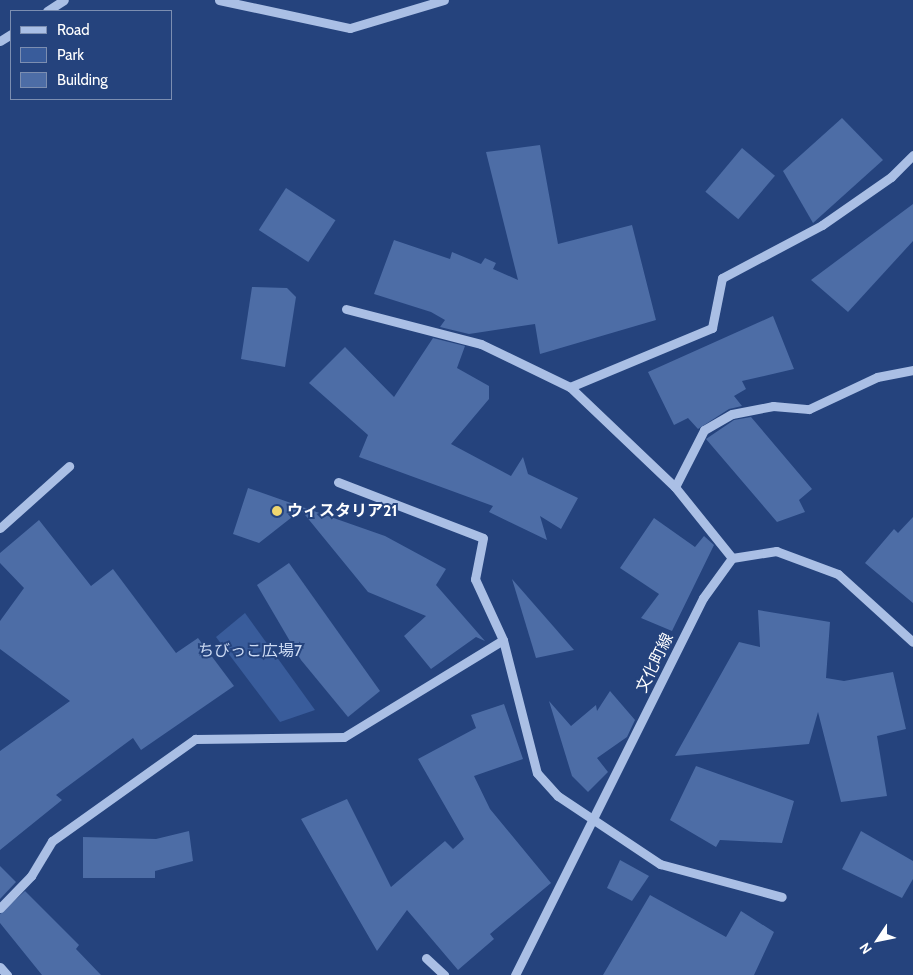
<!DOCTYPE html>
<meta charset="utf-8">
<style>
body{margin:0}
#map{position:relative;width:913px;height:975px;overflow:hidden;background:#25437d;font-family:Cabin,"Noto Sans JP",sans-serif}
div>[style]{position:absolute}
.green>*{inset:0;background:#395c9b}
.building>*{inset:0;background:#4d6da6;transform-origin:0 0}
.minor>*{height:9px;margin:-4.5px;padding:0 4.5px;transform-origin:4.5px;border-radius:4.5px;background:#aabfe5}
.dots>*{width:14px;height:14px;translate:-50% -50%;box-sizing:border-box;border:2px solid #25437d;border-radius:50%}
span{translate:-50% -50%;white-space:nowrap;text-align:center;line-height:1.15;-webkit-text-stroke:4px #25437d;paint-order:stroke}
.poi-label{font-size:16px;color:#fff;font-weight:700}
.left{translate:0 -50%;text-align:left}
.park-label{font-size:16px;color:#cddbf4}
.street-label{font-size:16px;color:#fff}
.legend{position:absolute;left:10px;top:10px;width:162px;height:90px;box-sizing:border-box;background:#25437d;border:1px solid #7c8eb1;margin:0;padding:6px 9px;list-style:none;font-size:15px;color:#fff}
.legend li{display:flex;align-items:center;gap:10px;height:25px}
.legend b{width:25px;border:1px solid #7c8eb1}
.north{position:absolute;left:853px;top:915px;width:50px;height:50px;-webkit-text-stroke:4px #25437d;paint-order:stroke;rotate:236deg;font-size:14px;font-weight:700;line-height:20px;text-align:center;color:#fff}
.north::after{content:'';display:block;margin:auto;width:18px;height:22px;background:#fff;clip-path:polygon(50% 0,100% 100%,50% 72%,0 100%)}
</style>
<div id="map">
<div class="green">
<i style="clip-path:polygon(245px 613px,315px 710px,280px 722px,216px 637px)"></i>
</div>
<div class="building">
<i style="clip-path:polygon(842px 118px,883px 160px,813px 223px,783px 171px)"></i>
<i style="clip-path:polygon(540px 145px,558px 244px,632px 225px,656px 320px,540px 354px,535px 324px,469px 334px,440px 327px,445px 320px,431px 312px,374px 294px,394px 240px,450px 259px,452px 252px,481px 264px,485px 258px,496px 263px,493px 269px,518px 280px,486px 152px)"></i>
<i style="left:742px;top:148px;width:43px;height:57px;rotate:40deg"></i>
<i style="left:286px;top:188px;width:59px;height:50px;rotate:33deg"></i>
<i style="clip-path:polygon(913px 204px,913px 241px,848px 312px,811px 280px)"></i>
<i style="clip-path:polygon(252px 287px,287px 288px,296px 297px,285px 367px,241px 359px)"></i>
<i style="clip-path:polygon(773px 316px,794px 369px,742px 381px,746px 389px,734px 396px,742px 406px,729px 409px,698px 429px,688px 418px,674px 425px,648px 372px)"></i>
<i style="clip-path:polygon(433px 338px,465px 346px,457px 368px,489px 386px,489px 399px,451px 444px,511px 476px,523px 457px,528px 474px,578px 498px,561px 529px,540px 516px,547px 540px,489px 512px,493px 506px,359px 457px,368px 435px,309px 383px,345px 347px,394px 397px)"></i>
<i style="clip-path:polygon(751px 417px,812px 489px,799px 500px,805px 512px,777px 522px,706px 439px,734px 420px)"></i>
<i style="clip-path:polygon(248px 488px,385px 536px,446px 569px,436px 585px,485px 641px,476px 637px,431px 669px,404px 636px,426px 616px,368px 592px,301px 510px,259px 543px,233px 534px)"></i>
<i style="clip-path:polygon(913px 517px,913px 603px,865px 563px,894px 529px,898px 533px)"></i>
<i style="clip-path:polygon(654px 518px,695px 547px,704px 536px,714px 545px,672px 631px,641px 618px,659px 594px,620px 568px)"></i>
<i style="clip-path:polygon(39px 520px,91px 586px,113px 569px,176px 653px,198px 638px,234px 686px,141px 750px,133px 738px,56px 795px,62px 800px,0 850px,0 751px,70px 701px,0 649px,0 621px,24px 588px,0 563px,0 553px)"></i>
<i style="clip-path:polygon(289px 563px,380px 691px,348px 717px,301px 660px,257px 585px)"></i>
<i style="clip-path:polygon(512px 579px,574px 650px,536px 658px)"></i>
<i style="clip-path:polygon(758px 610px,830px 622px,826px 678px,844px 681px,893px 672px,906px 729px,877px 736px,887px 796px,841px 802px,818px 712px,809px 744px,675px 756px,739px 642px,760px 647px)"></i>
<i style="clip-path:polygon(610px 691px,635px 720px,627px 737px,597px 758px,608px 772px,588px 792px,572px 776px,549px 701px,571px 726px,596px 705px,597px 711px)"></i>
<i style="clip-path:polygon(504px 704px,523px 759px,474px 776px,490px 809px,551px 883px,490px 934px,494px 939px,458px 970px,407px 910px,377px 951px,301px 819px,347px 799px,391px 887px,445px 841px,453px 849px,464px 839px,418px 759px,476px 728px,471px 715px)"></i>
<i style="clip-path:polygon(696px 766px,794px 801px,782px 843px,720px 840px,716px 847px,670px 820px)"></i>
<i style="clip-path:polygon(189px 831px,193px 861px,155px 871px,155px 878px,83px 878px,83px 837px,156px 839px)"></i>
<i style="clip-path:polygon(861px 831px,913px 861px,913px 879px,902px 898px,842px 869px)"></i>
<i style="clip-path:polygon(620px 860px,649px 876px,632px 901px,607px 888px)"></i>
<i style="clip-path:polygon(0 866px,16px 882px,0 899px)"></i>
<i style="clip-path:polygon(25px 891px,79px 945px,76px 949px,101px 975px,42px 975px,0 923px,0 914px)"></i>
<i style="clip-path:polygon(650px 895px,726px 937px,741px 911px,774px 932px,754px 975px,603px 975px)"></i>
</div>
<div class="minor">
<i style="left:219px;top:0;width:134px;rotate:12.1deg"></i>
<i style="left:350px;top:28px;width:98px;rotate:-16.6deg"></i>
<i style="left:47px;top:11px;width:20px;rotate:-33deg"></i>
<i style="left:0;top:41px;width:13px;rotate:-32deg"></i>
<i style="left:346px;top:309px;width:139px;rotate:14.5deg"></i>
<i style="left:481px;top:344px;width:99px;rotate:25.8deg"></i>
<i style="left:570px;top:387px;width:145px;rotate:43.6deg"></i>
<i style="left:675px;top:487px;width:91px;rotate:51.2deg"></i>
<i style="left:570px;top:387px;width:154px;rotate:-22.6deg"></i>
<i style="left:712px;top:328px;width:51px;rotate:-78.7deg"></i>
<i style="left:722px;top:278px;width:113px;rotate:-27.9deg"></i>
<i style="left:822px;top:225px;width:84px;rotate:-34.8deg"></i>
<i style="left:891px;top:177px;width:31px;rotate:-45deg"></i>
<i style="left:338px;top:482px;width:155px;rotate:21.1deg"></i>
<i style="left:483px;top:538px;width:42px;rotate:101deg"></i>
<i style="left:475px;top:579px;width:67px;rotate:65.3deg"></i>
<i style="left:675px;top:487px;width:64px;rotate:-63deg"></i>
<i style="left:704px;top:430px;width:32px;rotate:-30deg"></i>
<i style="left:732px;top:414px;width:42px;rotate:-11deg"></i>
<i style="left:773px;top:406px;width:36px;rotate:5deg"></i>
<i style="left:809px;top:409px;width:75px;rotate:-25.2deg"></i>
<i style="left:877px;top:377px;width:37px;rotate:-11deg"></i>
<i style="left:0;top:528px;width:93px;rotate:-41.9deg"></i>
<i style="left:0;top:908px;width:45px;rotate:-45.9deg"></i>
<i style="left:31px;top:876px;width:41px;rotate:-59deg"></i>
<i style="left:52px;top:841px;width:176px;rotate:-35.5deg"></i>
<i style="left:195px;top:739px;width:149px;rotate:-0.8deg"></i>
<i style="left:344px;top:737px;width:186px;rotate:-31.4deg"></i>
<i style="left:503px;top:640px;width:137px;rotate:75.7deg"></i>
<i style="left:537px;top:773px;width:31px;rotate:48deg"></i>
<i style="left:558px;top:796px;width:123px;rotate:33.7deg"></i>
<i style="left:660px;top:864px;width:126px;rotate:15.1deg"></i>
<i style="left:426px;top:958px;width:25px;rotate:43deg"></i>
<i style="left:0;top:967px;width:11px;rotate:49deg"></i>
<i style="left:515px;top:975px;width:421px;rotate:-63.5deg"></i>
<i style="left:703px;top:598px;width:49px;rotate:-54.1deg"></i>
<i style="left:732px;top:558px;width:45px;rotate:-9deg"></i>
<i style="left:776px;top:551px;width:66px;rotate:20.4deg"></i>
<i style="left:838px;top:574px;width:101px;rotate:42.2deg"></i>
</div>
<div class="dots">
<i style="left:277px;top:511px;background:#efd66f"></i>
</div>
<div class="poi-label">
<span class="left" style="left:287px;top:511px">ウィスタリア21</span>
</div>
<div class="park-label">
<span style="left:250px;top:651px">ちびっこ広場7</span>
</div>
<div class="street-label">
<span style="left:655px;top:663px;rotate:-64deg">文化町線</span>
</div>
<ul class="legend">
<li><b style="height:6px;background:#aabfe5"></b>Road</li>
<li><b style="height:14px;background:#395c9b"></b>Park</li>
<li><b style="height:14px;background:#4d6da6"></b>Building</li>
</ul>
<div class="north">N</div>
</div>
